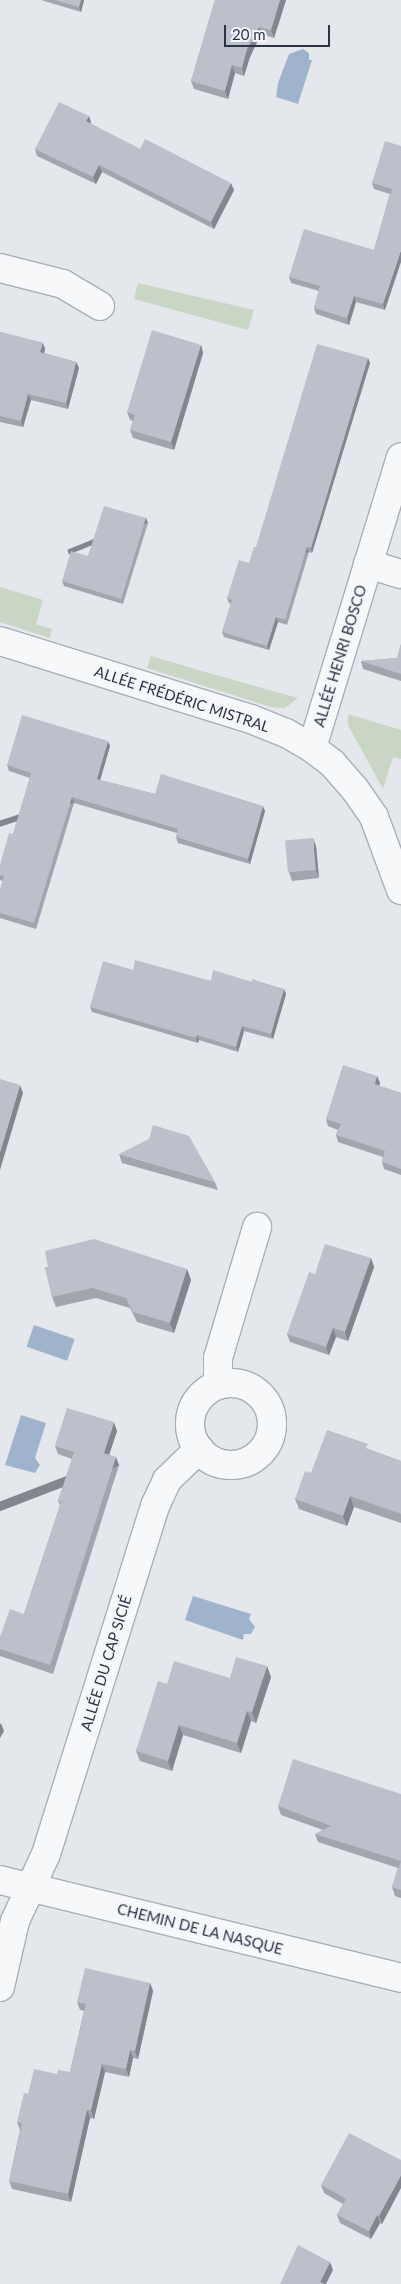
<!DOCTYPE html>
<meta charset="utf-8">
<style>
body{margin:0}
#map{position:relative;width:401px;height:2284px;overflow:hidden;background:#e4e7ec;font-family:Lato,sans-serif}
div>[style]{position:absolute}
.green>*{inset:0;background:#c9d6c5}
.water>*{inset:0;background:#9fb4cc;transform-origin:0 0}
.roads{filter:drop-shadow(1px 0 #a9aeb7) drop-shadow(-1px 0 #a9aeb7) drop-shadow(0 1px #a9aeb7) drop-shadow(0 -1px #a9aeb7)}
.minor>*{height:28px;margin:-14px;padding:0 14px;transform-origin:14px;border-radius:14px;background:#f7f8fa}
.minor>.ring{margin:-14px;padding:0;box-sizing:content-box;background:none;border:28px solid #f7f8fa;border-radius:50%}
.wall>*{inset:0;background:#a1a5ae}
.shaded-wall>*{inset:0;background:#83868d;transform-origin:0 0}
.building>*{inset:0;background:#bbc0ca;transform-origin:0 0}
span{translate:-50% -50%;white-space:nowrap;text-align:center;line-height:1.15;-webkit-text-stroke:5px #f4f6f9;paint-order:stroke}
.street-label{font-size:15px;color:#2b3445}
.scale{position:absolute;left:224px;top:25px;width:106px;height:22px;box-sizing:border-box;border:2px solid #2b3445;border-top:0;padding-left:6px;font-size:15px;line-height:18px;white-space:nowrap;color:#2b3445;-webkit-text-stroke:4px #f4f6f9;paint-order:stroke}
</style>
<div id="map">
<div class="green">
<i style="clip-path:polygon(138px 283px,254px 310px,248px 330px,134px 299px)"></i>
<i style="clip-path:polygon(0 587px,43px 600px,36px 624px,52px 629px,50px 638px,0 622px)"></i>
<i style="clip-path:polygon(151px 656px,202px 671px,298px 698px,285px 708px,271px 707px,147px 668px)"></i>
<i style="clip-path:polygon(348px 714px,401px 730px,401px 759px,393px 757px,383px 789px,348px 725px)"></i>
</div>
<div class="water">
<i style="clip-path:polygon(303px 49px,309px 53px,309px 60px,312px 60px,298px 104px,276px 97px,278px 83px,289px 54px)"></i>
<i style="left:34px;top:1325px;width:43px;height:23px;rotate:19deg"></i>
<i style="clip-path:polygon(21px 1415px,46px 1423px,35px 1458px,40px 1465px,35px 1473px,5px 1465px)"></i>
<i style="clip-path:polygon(193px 1596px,251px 1614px,249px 1619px,255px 1627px,251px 1634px,244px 1634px,243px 1640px,185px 1620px)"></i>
</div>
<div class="roads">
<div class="minor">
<i style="left:0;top:268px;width:65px;rotate:14.3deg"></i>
<i style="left:63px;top:284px;width:43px;rotate:30.7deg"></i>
<i style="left:368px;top:564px;width:34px;rotate:17deg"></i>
<i style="left:0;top:641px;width:263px;rotate:17.3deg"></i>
<i style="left:251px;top:719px;width:38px;rotate:22deg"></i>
<i style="left:286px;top:733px;width:30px;rotate:30deg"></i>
<i style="left:312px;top:748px;width:25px;rotate:37deg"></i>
<i style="left:332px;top:763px;width:33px;rotate:49deg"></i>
<i style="left:354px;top:788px;width:35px;rotate:55deg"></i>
<i style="left:374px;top:817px;width:78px;rotate:69.7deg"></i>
<i style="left:312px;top:748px;width:304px;rotate:-73deg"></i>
<i class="ring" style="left:190px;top:1383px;width:54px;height:54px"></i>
<i style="left:218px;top:1385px;width:27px;rotate:-90deg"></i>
<i style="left:218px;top:1358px;width:137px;rotate:-73.4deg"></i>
<i style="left:0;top:1880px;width:413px;rotate:13.7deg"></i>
<i style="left:0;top:1987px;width:68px;rotate:-77.2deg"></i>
<i style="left:15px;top:1921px;width:74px;rotate:-65.2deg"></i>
<i style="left:46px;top:1854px;width:367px;rotate:-72.6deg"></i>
<i style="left:156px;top:1504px;width:26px;rotate:-65deg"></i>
<i style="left:167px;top:1480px;width:45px;rotate:-44.1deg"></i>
</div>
</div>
<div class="wall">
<i style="clip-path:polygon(41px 0,84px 0,81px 12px)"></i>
<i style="clip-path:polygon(215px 0,286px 0,274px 38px,261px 34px,250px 57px,244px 76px,235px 73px,228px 99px,194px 89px,191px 81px)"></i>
<i style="clip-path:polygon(91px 122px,90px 124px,140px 149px,234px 190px,214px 229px,102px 172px,96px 184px,37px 156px,35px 149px)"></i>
<i style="clip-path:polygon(401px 146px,385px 310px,356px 302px,349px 325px,316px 314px,314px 308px,319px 291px,291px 283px,289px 277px,374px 250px,390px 194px,374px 189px,372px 183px)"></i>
<i style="clip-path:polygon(0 332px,43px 343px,45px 349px,44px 353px,76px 362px,79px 368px,68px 409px,31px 400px,23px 427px,0 422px)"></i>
<i style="clip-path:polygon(201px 345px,203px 353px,174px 450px,133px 438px,130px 430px,133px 421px,130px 420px,127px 412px)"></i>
<i style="clip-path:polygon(368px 358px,370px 363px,312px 553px,309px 552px,287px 625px,278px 622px,269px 650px,224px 637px,222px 632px,231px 604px,229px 603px,227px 598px,249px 563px,256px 547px)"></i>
<i style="clip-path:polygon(146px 518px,148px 523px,123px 604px,64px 586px,62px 581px,88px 556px)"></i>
<i style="clip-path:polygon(401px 644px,401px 681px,363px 669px,361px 661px,397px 658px)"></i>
<i style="clip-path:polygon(110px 746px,100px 780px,155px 794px,265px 811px,250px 864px,178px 843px,176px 837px,177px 833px,74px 803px,36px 929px,0 918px,0 890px,3px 881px,0 880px,0 865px,13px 834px,30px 778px,9px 771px,7px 765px)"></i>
<i style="clip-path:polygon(316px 846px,319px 878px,292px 881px,289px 872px)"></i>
<i style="clip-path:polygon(133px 970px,211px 981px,252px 982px,284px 989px,286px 994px,273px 1039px,244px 1031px,238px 1052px,199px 1040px,198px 1043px,92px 1012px,90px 1007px)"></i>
<i style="clip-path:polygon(377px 1076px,380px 1083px,379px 1086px,401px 1093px,401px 1175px,384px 1169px,382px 1162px,383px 1157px,338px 1142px,336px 1135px,338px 1130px,328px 1126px,326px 1119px)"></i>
<i style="clip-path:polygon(119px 1154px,215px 1182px,218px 1190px,122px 1163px)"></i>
<i style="clip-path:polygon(371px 1258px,374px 1267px,348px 1341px,336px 1337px,329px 1355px,290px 1342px,287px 1334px,315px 1274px)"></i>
<i style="clip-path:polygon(45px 1267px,187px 1269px,191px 1280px,174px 1333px,137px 1322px,130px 1308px,96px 1298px,56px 1307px,52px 1297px)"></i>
<i style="clip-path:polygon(117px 1431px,109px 1455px,119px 1465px,53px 1674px,0 1656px,0 1637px,24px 1614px,60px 1505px,58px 1501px,72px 1459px,58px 1454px,55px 1446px)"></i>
<i style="clip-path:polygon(370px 1450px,401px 1461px,401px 1523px,354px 1507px,347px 1526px,299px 1509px,295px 1499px,311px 1473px)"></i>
<i style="clip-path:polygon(271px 1677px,256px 1723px,251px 1721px,241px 1753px,183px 1735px,172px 1771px,140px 1761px,136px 1751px,167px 1684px,230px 1678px)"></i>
<i style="clip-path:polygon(401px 1794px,401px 1898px,395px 1896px,392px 1887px,398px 1868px,318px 1842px,315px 1834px,323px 1830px,281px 1815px,278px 1806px)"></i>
<i style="clip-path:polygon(150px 1983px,153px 1991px,138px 2059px,133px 2058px,129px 2077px,105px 2072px,94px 2119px,90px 2118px,71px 2202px,12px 2189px,9px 2181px,20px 2130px,17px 2122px,57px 2074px,70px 2072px,84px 2011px,80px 2010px,77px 2002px)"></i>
<i style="clip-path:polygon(401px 2160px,382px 2224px,380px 2223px,371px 2239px,340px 2223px,337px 2215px,343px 2204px,324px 2193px,321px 2185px)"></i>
</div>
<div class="shaded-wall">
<i style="clip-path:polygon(81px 0,84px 0,81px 12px,79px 7px)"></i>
<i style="clip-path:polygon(280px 0,286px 0,274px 38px,271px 30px)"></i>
<i style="clip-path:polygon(259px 27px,261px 34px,250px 57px,244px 76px,242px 68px,247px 49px)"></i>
<i style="clip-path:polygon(232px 65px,235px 73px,228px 99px,225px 91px)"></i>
<i style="clip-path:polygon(89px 116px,91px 122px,88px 128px,86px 121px)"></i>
<i style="clip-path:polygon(99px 165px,102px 172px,96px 184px,93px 177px)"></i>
<i style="clip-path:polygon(231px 183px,234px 190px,214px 229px,211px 222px)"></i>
<i style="clip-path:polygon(401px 250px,401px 262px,385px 310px,383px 304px)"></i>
<i style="clip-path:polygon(354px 296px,356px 302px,349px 325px,347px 318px)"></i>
<i style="clip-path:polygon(43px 343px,45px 349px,43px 359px,40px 352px)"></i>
<i style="clip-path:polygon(201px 345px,203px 353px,174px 450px,171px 442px)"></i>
<i style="clip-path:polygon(368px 358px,370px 363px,312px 553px,311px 548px)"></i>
<i style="clip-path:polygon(76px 362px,79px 368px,68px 409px,66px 403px)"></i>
<i style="clip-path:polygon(28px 394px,31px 400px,23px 427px,21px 421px)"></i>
<i style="left:146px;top:518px;width:5px;height:85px;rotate:68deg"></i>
<i style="left:307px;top:547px;width:5px;height:76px;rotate:68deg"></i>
<i style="clip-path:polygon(276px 617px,278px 622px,269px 650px,267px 646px)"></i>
<i style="clip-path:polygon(108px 741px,110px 746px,99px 784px,97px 779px)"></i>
<i style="left:72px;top:797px;width:6px;height:132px;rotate:72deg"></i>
<i style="clip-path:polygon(263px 806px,265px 811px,250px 864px,248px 859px)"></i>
<i style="clip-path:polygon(313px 838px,316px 846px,319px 878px,316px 870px)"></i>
<i style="clip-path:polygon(284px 989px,286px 994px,273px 1039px,271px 1034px)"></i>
<i style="clip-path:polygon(242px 1026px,244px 1031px,238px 1052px,236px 1047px)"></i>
<i style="clip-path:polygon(197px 1035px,199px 1040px,198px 1043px,196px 1038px)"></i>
<i style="clip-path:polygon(377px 1076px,380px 1083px,377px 1091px,375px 1084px)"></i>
<i style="clip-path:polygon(20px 1085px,23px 1093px,0 1170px,0 1152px)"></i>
<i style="clip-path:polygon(371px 1258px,374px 1267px,348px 1341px,345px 1332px)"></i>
<i style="clip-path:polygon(187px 1269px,191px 1280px,174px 1333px,170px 1323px)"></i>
<i style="clip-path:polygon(333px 1328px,336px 1337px,329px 1355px,326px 1347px)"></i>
<i style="clip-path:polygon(114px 1422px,117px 1431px,107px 1461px,104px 1453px)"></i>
<i style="left:116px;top:1457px;width:9px;height:218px;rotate:69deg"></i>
<i style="clip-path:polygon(350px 1496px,354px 1507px,347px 1526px,343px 1516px)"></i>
<i style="clip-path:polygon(267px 1666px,271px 1677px,256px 1723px,252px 1712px)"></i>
<i style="clip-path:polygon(247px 1711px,251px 1721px,241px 1753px,237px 1743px)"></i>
<i style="clip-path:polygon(1px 1723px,4px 1731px,0 1738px,0 1725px)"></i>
<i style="clip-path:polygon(179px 1725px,183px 1735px,172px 1771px,168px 1761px)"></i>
<i style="clip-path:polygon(150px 1983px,153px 1991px,138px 2059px,135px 2051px)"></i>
<i style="clip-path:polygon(130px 2050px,133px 2058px,129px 2077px,126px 2069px)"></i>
<i style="clip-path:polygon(102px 2064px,105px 2072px,94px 2119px,91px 2110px)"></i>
<i style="clip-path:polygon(87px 2110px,90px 2118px,71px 2202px,68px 2194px)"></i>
<i style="clip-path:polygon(401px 2175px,401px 2188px,382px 2224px,379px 2216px)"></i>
<i style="clip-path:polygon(377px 2215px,380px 2223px,371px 2239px,369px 2231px)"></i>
<i style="clip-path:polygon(330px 2262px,333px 2270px,326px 2284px,321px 2284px,320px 2282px)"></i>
</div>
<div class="building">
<i style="clip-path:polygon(55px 0,81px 0,79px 7px)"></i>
<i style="clip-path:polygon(215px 0,280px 0,271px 30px,259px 27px,247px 49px,242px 68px,232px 65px,225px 91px,191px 81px)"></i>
<i style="clip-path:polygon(59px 102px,89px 116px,86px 121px,140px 149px,145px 139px,231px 183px,211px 222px,99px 165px,93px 177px,35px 149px)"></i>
<i style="clip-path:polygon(385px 141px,401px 146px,401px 250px,383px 304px,354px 296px,347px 318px,314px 308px,320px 286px,289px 277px,304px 229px,374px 250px,392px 189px,372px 183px)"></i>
<i style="clip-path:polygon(152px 330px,201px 345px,171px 442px,130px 430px,135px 415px,127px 412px)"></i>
<i style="clip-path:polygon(0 332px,43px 343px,40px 352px,76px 362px,66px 403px,28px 394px,21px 421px,0 416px)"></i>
<i style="clip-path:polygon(317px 344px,368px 358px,311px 548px,307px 547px,285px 620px,276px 617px,267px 646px,222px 632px,232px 600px,227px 598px,239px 560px,249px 563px,254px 547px,256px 547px)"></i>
<i style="clip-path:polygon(104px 506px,146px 518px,121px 599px,62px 581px,71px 551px,88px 556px)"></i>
<i style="clip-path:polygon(401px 644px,401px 674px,361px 661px,397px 658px)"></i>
<i style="clip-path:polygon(22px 715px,108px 741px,97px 779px,155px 794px,161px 774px,263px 806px,248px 859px,176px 837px,178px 829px,72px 797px,34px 923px,0 913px,0 890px,4px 876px,0 875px,0 865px,9px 833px,13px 834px,31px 773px,7px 765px)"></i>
<i style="left:313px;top:838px;width:32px;height:28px;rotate:85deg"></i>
<i style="clip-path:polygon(135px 960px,211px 981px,213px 970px,252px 982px,252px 979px,284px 989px,271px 1034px,242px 1026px,236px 1047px,197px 1035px,196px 1038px,90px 1007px,103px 961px,133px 970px)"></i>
<i style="clip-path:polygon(343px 1065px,377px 1076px,375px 1084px,401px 1093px,401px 1169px,382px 1162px,385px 1151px,336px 1135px,341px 1124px,326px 1119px)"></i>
<i style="clip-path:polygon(0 1079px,20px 1085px,0 1152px)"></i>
<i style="clip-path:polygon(153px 1125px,189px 1136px,215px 1182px,119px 1154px,149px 1139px)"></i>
<i style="clip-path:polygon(94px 1239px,187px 1269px,170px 1323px,133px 1312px,126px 1298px,92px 1288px,52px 1297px,45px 1267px,48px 1267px,45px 1251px)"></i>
<i style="clip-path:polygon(325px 1244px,371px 1258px,345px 1332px,333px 1328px,326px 1347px,287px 1334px,309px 1272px,315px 1274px)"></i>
<i style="clip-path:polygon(67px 1408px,114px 1422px,104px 1453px,116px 1457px,50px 1665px,0 1649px,0 1637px,10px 1609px,24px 1614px,61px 1502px,58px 1501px,74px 1452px,55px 1446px)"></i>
<i style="clip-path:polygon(327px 1430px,368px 1444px,366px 1448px,401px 1461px,401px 1514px,350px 1496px,343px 1516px,295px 1499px,305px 1471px,311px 1473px)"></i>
<i style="clip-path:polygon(236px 1657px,267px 1666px,252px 1712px,247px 1711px,237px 1743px,179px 1725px,168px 1761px,136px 1751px,158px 1681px,167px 1684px,174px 1661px,230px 1678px)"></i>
<i style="clip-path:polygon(293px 1759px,401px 1794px,401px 1890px,392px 1887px,401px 1861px,315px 1834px,331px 1826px,278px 1806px)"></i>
<i style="clip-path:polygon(85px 1968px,150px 1983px,135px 2051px,130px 2050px,126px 2069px,102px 2064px,91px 2110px,87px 2110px,68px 2194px,9px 2181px,22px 2123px,17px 2122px,24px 2093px,28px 2094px,34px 2069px,57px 2074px,58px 2070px,70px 2072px,86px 2004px,77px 2002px)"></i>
<i style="clip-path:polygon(349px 2133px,401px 2160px,401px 2175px,379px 2216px,377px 2215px,369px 2231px,337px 2215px,346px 2199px,321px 2185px)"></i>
<i style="clip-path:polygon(298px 2245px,330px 2262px,320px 2282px,325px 2284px,280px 2284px)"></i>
</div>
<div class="street-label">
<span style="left:340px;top:656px;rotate:-73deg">ALLÉE HENRI BOSCO</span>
<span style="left:182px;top:699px;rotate:18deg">ALLÉE FRÉDÉRIC MISTRAL</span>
<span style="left:106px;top:1663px;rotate:-73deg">ALLÉE DU CAP SICIÉ</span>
<span style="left:200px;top:1929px;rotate:14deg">CHEMIN DE LA NASQUE</span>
</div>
<div class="scale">20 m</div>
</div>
